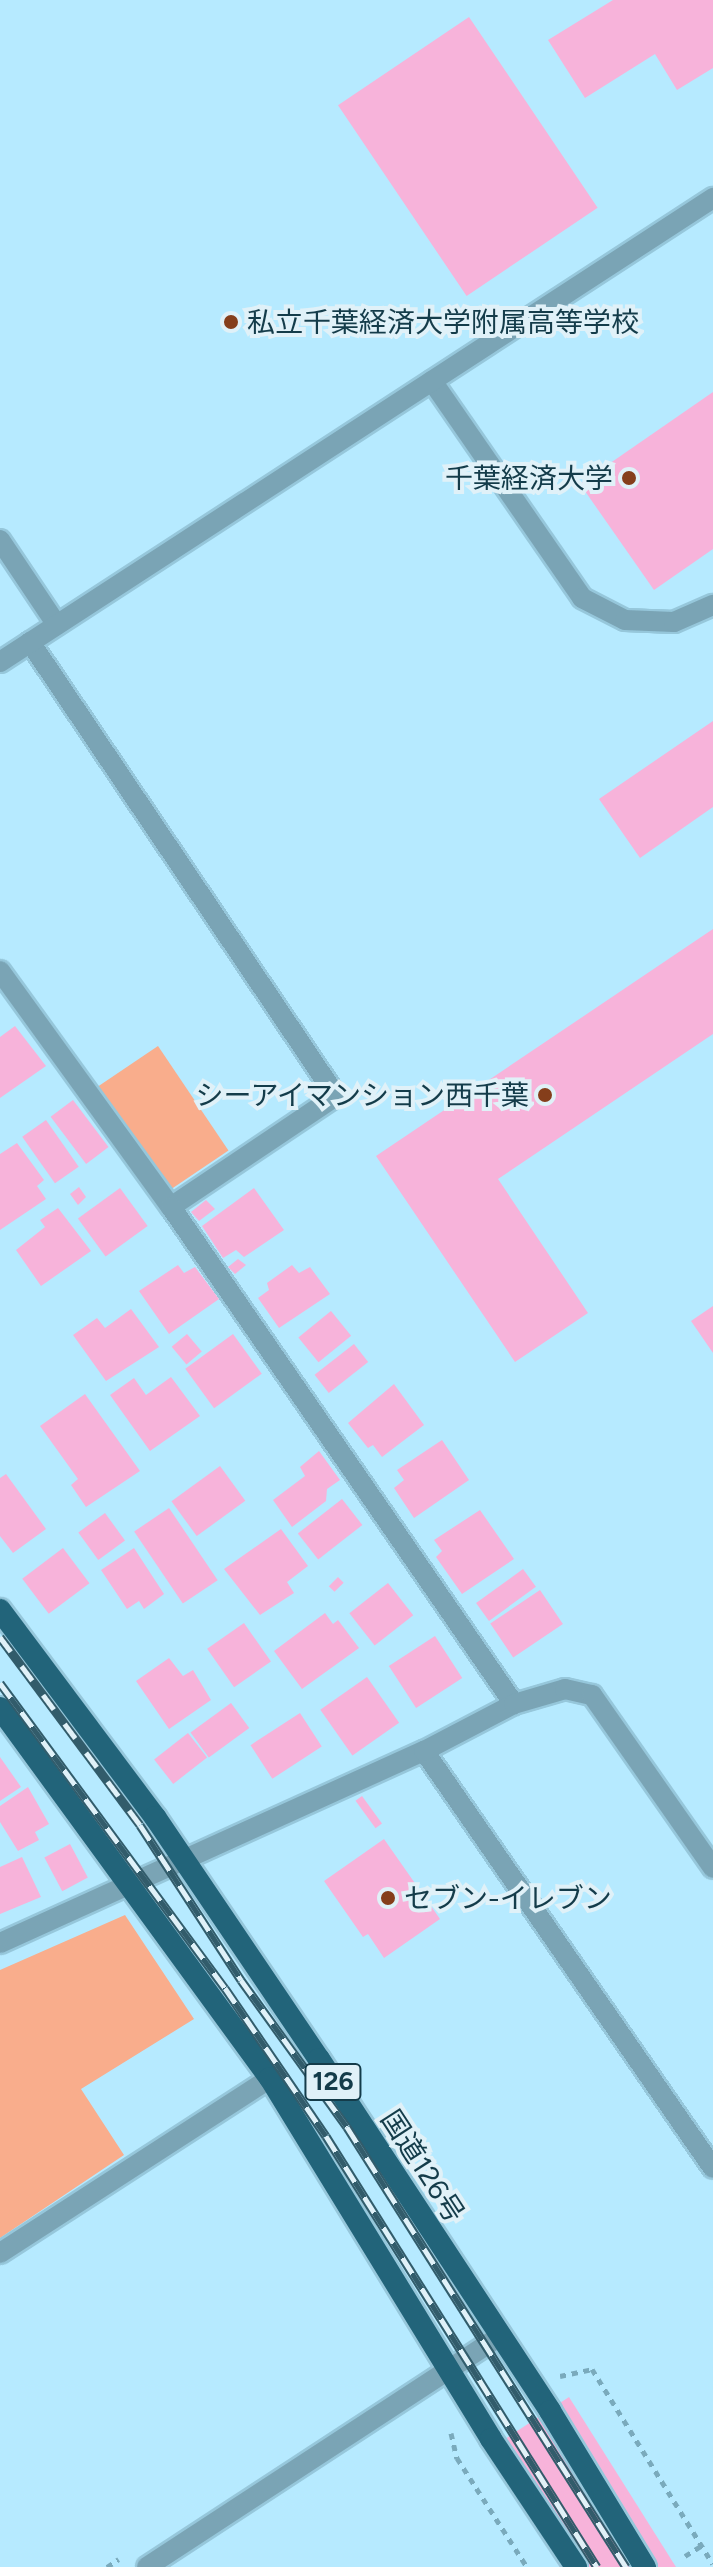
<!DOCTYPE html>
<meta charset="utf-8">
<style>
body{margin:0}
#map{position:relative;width:713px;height:2567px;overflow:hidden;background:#b6eaff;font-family:Figtree,"Noto Sans JP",sans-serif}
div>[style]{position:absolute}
.green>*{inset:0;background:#f9ad8c;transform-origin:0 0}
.building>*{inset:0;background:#f7b3da;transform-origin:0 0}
.path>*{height:5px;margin-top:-2.5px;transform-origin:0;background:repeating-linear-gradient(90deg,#7aaabc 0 6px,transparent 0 12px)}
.roads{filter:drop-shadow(2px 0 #96c7db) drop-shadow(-2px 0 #96c7db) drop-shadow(0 2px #96c7db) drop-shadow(0 -2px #96c7db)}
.minor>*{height:20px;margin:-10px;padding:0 10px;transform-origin:10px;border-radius:10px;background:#7aa4b5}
.tertiary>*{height:20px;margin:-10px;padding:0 10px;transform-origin:10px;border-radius:10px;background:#7aa4b5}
.trunk>*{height:22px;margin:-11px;padding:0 11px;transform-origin:11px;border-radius:11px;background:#22647a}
.rail>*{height:9px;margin-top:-4.5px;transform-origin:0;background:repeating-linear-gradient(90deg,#e0f1f8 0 18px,#325c6b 0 36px);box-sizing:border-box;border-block:2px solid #325c6b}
.dots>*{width:22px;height:22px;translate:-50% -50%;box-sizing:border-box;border:4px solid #e0f1f8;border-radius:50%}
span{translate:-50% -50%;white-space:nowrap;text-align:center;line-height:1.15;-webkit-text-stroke:8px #e0f1f8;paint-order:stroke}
.shield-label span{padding:2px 6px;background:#e0f1f8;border:2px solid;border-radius:6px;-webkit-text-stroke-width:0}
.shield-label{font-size:26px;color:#143c4a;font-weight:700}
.poi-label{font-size:28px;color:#143c4a}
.left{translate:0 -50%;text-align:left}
.right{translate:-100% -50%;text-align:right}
.street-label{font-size:28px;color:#143c4a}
</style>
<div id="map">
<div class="green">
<i style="left:158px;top:1046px;width:126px;height:76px;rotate:56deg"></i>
<i style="clip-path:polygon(125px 1915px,194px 2019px,81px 2089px,124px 2155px,0 2238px,0 1970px)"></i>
</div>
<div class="building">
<i style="clip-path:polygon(613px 0,713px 0,713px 68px,677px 90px,655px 54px,585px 98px,548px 40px)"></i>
<i style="left:469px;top:17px;width:230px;height:158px;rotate:56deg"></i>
<i style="clip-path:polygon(713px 392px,713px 549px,654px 590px,580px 484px)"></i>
<i style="clip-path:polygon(713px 721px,713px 807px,640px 858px,599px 799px)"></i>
<i style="clip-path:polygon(713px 929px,713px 1034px,498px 1179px,588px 1313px,515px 1362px,376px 1156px)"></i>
<i style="clip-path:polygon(15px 1026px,46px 1066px,0 1098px,0 1037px)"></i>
<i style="left:73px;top:1100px;width:59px;height:28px;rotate:53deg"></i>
<i style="left:46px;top:1120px;width:57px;height:29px;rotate:55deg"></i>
<i style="clip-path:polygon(17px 1143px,44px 1180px,37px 1186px,46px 1199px,0 1230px,0 1154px)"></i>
<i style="clip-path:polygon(79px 1187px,86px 1197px,78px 1205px,70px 1194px)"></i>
<i style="left:120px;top:1188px;width:47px;height:52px;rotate:54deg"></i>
<i style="clip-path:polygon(254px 1188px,284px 1230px,244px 1257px,236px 1250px,223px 1258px,202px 1226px)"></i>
<i style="clip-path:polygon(206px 1200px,215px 1209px,199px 1221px,191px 1212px)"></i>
<i style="clip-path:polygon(58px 1208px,91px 1251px,41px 1286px,16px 1250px,45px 1227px,40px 1220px)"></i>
<i style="clip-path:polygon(238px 1259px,246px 1265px,235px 1274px,228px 1267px)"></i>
<i style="clip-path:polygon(178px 1265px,184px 1273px,195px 1267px,219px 1299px,169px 1334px,139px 1291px)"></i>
<i style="clip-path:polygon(292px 1265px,299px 1273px,310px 1267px,330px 1294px,279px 1328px,258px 1298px,269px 1290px,267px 1283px)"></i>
<i style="clip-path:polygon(713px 1306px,713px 1353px,691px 1321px)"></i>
<i style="clip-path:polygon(131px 1309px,159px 1347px,106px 1381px,73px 1335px,97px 1318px,105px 1328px)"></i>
<i style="left:331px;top:1311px;width:32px;height:42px;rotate:51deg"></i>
<i style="left:187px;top:1334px;width:23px;height:20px;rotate:50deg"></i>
<i style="left:233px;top:1334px;width:49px;height:59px;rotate:54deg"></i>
<i style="left:354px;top:1344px;width:23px;height:50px;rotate:52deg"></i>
<i style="clip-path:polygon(171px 1377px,200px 1416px,150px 1451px,110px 1395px,134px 1378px,146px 1395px)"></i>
<i style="clip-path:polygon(394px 1384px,424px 1425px,382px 1457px,373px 1445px,368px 1448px,348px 1423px)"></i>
<i style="clip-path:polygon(85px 1394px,140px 1471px,86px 1507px,71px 1485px,78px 1479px,40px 1426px)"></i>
<i style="clip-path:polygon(442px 1440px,469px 1480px,414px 1518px,394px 1488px,404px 1480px,397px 1470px)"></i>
<i style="clip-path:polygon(319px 1451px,340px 1480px,327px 1489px,326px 1501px,292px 1527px,273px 1500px,305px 1476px,300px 1467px)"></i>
<i style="left:220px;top:1466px;width:43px;height:60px;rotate:54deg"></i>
<i style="clip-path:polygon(6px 1474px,46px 1529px,13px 1553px,0 1536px,0 1478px)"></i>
<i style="left:342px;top:1499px;width:33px;height:56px;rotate:52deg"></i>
<i style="left:169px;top:1508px;width:87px;height:42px;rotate:56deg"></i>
<i style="clip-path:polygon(480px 1510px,514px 1559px,462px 1594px,436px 1557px,442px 1551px,434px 1540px)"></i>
<i style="left:105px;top:1513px;width:34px;height:33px;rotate:54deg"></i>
<i style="clip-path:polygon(281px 1529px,308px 1566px,287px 1582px,294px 1593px,260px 1615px,224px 1569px)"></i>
<i style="left:63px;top:1548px;width:44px;height:51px;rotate:53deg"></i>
<i style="clip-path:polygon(134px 1548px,164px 1594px,144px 1609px,139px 1601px,127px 1609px,101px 1570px)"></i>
<i style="left:523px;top:1569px;width:22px;height:58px;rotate:54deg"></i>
<i style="left:338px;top:1577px;width:8px;height:13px;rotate:45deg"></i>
<i style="left:388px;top:1583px;width:41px;height:49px;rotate:52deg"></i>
<i style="left:540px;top:1590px;width:41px;height:60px;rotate:56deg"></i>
<i style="clip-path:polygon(325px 1613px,333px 1624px,338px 1620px,359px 1648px,302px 1689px,274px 1651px)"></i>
<i style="left:244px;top:1623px;width:47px;height:45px;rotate:55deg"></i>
<i style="left:435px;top:1636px;width:50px;height:55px;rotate:57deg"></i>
<i style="clip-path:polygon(169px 1658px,183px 1676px,193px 1670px,211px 1700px,169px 1729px,136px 1681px)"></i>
<i style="left:367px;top:1677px;width:56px;height:57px;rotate:55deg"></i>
<i style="left:231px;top:1703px;width:31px;height:50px;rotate:54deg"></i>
<i style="left:300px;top:1713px;width:40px;height:59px;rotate:57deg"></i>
<i style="left:188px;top:1733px;width:31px;height:43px;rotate:52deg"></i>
<i style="clip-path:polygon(0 1757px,21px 1787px,0 1801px)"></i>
<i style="clip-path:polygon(28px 1787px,49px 1824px,35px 1832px,39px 1840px,18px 1851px,0 1822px,0 1806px)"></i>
<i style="left:362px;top:1796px;width:34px;height:8px;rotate:54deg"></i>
<i style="clip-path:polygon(384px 1839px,440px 1919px,384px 1958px,368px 1934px,363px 1937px,324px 1881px)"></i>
<i style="left:70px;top:1844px;width:38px;height:29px;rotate:62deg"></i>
<i style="clip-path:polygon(22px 1857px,41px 1897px,0 1914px,0 1867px)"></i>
<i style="clip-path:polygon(569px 2397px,676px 2567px,560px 2567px,485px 2452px)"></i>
</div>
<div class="path">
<i style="left:560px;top:2376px;width:33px;rotate:-12deg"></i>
<i style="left:592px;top:2369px;width:229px;rotate:58.2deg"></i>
<i style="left:451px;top:2433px;width:26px;rotate:77deg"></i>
<i style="left:457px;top:2458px;width:130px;rotate:57.3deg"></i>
<i style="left:685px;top:2556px;width:19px;rotate:-32deg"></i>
<i style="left:107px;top:2567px;width:14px;rotate:-34deg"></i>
</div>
<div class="roads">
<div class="minor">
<i style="left:432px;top:381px;width:264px;rotate:55.3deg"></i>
<i style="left:582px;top:598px;width:48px;rotate:27.1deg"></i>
<i style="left:625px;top:620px;width:49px;rotate:2.3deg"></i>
<i style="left:674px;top:622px;width:43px;rotate:-23.6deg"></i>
<i style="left:30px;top:642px;width:547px;rotate:56.02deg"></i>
<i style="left:336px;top:1096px;width:199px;rotate:146.1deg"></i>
<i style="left:0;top:971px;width:291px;rotate:54.1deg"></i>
<i style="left:171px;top:1207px;width:604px;rotate:55.39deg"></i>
<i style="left:424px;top:1751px;width:507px;rotate:55.28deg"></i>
<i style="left:0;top:1943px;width:465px;rotate:-24.4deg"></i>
<i style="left:424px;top:1751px;width:102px;rotate:-27.6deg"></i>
<i style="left:514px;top:1704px;width:53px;rotate:-16.4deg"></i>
<i style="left:565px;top:1689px;width:28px;rotate:13deg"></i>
<i style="left:592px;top:1695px;width:211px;rotate:55deg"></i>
<i style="left:0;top:2253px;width:322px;rotate:-32.9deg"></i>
</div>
<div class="tertiary">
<i style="left:0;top:540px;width:102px;rotate:56.2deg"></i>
<i style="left:0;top:662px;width:851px;rotate:-33.05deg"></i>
<i style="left:147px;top:2567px;width:420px;rotate:-33.2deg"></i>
</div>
<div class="trunk">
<i style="left:0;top:1610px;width:259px;rotate:53.2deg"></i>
<i style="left:155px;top:1817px;width:292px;rotate:55.9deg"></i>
<i style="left:319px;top:2059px;width:421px;rotate:56.7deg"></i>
<i style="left:550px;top:2411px;width:183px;rotate:58.7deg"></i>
<i style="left:0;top:1708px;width:458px;rotate:53.9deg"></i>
<i style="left:270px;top:2078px;width:423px;rotate:58.5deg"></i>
<i style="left:491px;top:2439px;width:154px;rotate:56.4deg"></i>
</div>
</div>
<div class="rail">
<i style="left:0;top:1637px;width:234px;rotate:53.3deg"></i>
<i style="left:140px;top:1825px;width:185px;rotate:56.9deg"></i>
<i style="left:241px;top:1980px;width:181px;rotate:54.2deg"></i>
<i style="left:347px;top:2127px;width:521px;rotate:57.62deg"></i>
<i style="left:0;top:1683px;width:379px;rotate:53.6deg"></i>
<i style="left:225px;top:1988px;width:179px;rotate:55.7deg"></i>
<i style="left:326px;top:2136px;width:509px;rotate:57.84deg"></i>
</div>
<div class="dots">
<i style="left:231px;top:322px;background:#853e1b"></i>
<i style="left:629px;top:478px;background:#853e1b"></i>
<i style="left:545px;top:1095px;background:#853e1b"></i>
<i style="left:388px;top:1898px;background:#853e1b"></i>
</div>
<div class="shield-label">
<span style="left:333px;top:2082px">126</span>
</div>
<div class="poi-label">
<span class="left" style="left:247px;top:322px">私立千葉経済大学附属高等学校</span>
<span class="right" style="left:613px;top:478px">千葉経済大学</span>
<span class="right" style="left:529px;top:1095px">シーアイマンション西千葉</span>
<span class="left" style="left:404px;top:1898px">セブン-イレブン</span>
</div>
<div class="street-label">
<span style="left:423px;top:2166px;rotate:57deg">国道126号</span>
</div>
</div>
